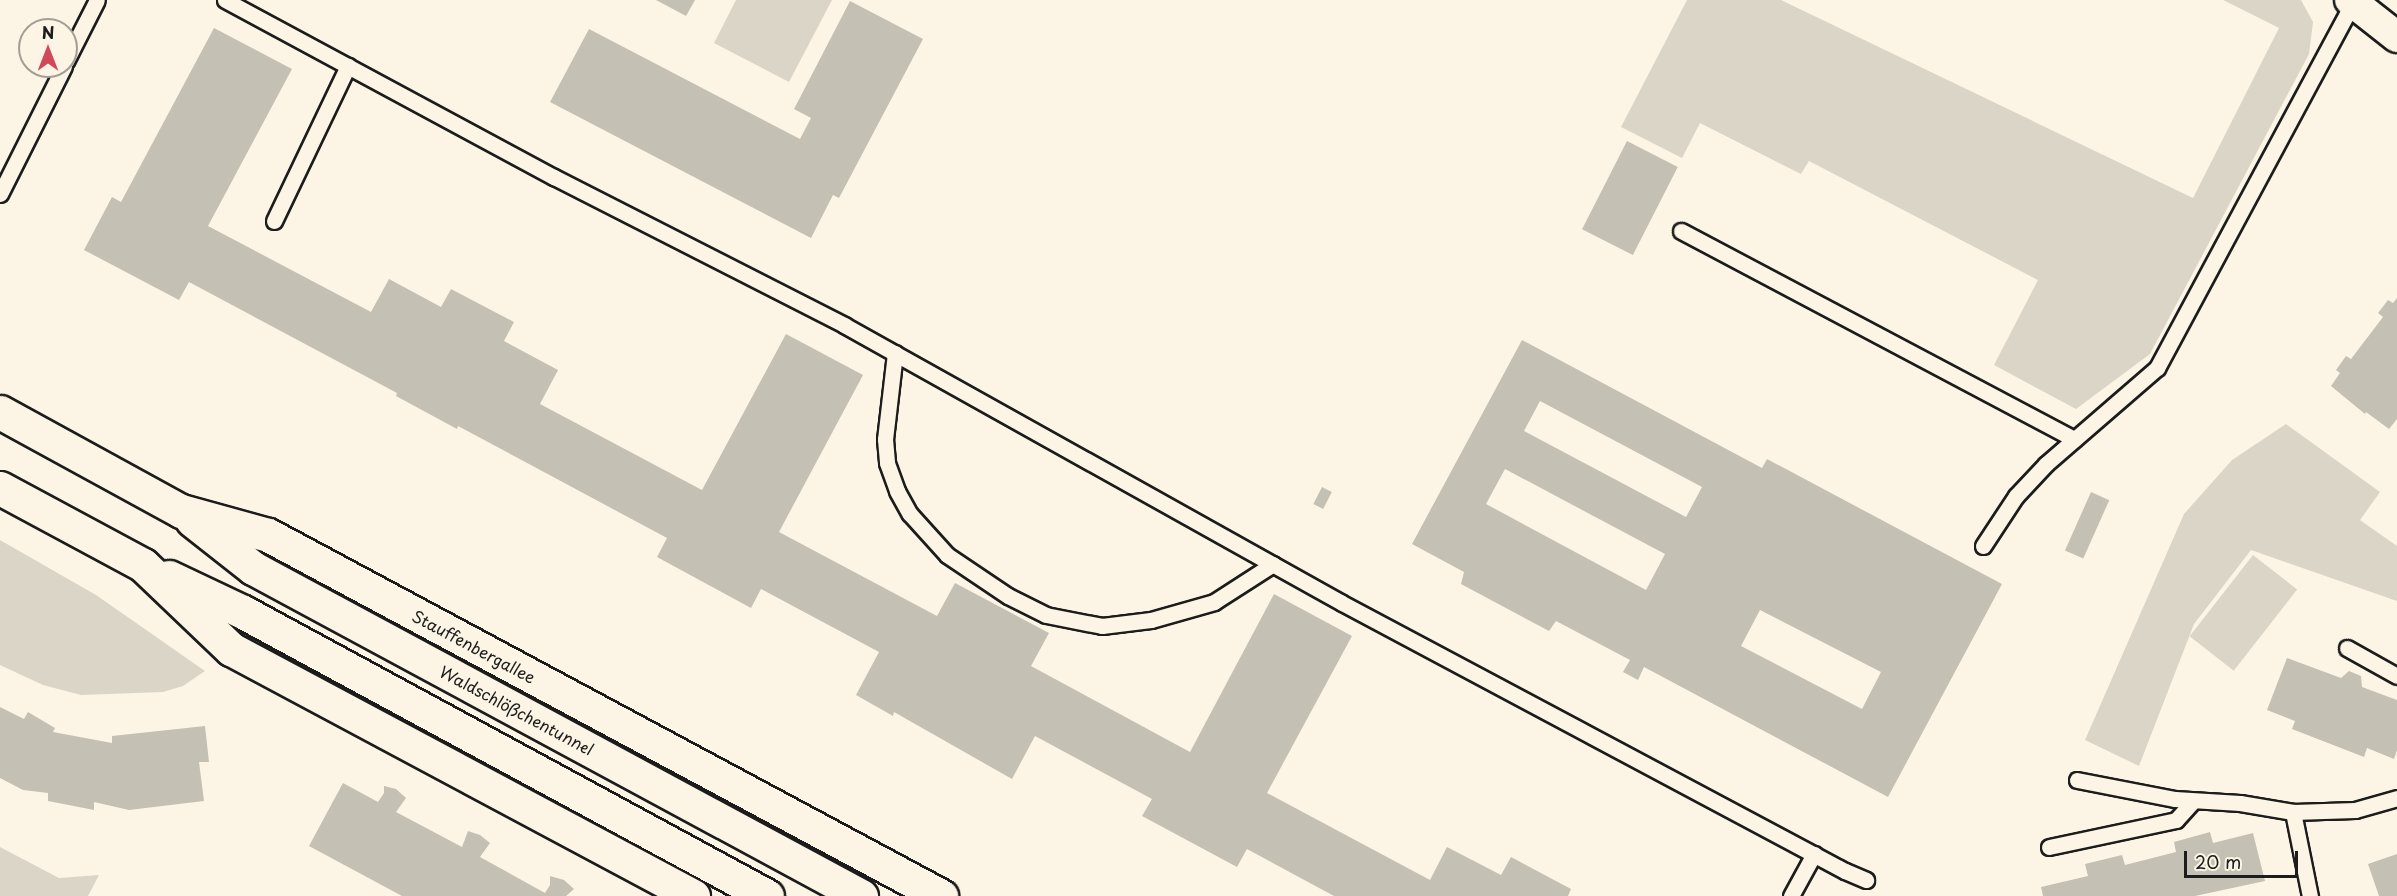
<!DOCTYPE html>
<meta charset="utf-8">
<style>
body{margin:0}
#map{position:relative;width:2397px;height:896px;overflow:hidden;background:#fcf5e5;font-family:"Playpen Sans",sans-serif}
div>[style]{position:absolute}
.green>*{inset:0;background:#dbd5c8;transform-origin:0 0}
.building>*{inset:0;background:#c4c0b3;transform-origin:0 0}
.roads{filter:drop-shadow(2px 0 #1c1c1c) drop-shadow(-2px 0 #1c1c1c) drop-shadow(0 2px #1c1c1c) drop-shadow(0 -2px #1c1c1c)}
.lane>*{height:15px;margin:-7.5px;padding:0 7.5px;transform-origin:7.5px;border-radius:7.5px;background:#fcf5e5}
.street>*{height:30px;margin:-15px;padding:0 15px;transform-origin:15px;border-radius:15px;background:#fcf5e5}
.secondary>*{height:33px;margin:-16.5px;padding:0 16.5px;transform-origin:16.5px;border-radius:16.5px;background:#fcf5e5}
span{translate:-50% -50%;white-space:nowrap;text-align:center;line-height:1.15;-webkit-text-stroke:6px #fcf5e5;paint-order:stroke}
.street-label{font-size:16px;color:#1c1c1c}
.north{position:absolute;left:18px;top:18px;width:60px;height:60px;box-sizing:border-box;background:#fcf5e5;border:2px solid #a29e95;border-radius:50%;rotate:0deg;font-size:16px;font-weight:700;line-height:24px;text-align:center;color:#1c1c1c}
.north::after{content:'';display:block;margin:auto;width:21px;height:27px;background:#d1495b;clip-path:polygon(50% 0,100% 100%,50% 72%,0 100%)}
.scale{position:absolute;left:2184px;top:851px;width:114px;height:27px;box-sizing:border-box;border:3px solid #1c1c1c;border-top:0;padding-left:8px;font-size:18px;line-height:21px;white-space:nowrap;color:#1c1c1c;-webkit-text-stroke:4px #fcf5e5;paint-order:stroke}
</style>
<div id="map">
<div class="green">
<i style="clip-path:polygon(736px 0,832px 0,789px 82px,714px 43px)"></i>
<i style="clip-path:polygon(1687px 0,1781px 0,2193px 198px,2279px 28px,2223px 0,2301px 0,2313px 22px,2309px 54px,2150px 354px,2076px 409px,1994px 365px,2038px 280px,1809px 161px,1801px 174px,1700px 123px,1682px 158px,1621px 127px)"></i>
<i style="clip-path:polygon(2286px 424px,2380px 492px,2360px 520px,2397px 546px,2397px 601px,2251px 550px,2194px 624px,2139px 766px,2085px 740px,2184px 514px,2232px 460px)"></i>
<i style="clip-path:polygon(0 540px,96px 595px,205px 671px,183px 686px,163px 692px,81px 695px,43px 685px,0 665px)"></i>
<i style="left:2253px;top:555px;width:56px;height:103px;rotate:38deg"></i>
<i style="clip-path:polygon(0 847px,59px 878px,99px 875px,88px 896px,0 896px)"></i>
</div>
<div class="building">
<i style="clip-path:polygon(656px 0,695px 0,686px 16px)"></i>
<i style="clip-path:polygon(850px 1px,923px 39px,839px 198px,833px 195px,811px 238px,550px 102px,589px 29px,800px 139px,811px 118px,794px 109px)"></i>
<i style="clip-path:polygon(214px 28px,292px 69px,208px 226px,371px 312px,389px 279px,441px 307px,451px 289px,514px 322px,504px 341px,558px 370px,540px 404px,702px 490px,786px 334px,863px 375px,779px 532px,937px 616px,955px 583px,1049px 633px,1031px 666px,1190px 752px,1274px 594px,1352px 636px,1267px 793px,1430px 880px,1447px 847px,1501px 875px,1511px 857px,1571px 889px,1568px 896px,1334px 896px,1247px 849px,1237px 867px,1142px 816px,1152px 799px,1035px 736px,1012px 779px,894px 712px,893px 716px,856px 695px,879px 652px,761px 589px,751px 608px,657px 557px,667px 538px,458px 426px,457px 429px,396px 396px,397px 393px,189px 282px,179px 300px,84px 250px,112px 197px,121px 202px)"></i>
<i style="left:1627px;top:141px;width:57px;height:99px;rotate:27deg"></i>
<i style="clip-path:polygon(2397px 298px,2397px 419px,2389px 429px,2366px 412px,2365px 414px,2331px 386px,2340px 373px,2336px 370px,2346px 356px,2351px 359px,2383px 317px,2378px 313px,2388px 300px,2393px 303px)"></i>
<i style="clip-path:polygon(evenodd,1522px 340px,1762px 468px,1767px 459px,2002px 584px,1888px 797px,1644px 667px,1638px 680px,1623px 672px,1630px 660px,1556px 621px,1549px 631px,1461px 584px,1464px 572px,1412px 544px,1522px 340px,1540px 401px,1702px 487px,1686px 517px,1524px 431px,1540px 401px,1522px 340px,1505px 469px,1665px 554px,1646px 590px,1486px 504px,1505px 469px,1522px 340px,1760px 610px,1881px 672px,1862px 709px,1741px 646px,1760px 610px)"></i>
<i style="left:1322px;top:487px;width:11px;height:19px;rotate:27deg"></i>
<i style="left:2091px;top:492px;width:20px;height:64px;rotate:24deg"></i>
<i style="clip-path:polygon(2287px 658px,2341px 678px,2349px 671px,2361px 676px,2362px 687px,2397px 700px,2397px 750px,2394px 759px,2367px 748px,2364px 757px,2292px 729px,2295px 721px,2267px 710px)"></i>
<i style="clip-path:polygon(0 707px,24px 719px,28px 712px,55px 728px,53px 732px,112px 743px,112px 736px,205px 726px,209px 762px,199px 762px,204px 801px,129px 810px,94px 802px,94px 810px,48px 801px,48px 793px,23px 790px,0 778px)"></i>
<i style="clip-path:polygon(343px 783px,378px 802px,384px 793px,384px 786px,396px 789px,406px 798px,396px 812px,462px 847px,468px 831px,480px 835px,490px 843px,480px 857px,545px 893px,550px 885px,550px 876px,564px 880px,574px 889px,566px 896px,402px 896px,309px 846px)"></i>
<i style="clip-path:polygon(2210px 832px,2213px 843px,2253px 833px,2265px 881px,2195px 896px,2043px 896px,2041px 887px,2088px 876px,2085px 864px,2122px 855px,2125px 865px,2176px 852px,2174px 842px)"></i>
<i style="clip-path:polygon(2397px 854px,2397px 896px,2379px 896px,2368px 864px)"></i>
</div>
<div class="roads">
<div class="lane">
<i style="left:225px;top:0;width:374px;rotate:28.3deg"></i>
<i style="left:554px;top:177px;width:326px;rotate:27deg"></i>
<i style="left:844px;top:325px;width:570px;rotate:29.17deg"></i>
<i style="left:1342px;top:603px;width:570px;rotate:28.05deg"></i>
<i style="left:1845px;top:871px;width:23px;rotate:23deg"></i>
<i style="left:66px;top:61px;width:68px;rotate:-63.1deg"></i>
<i style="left:0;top:194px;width:143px;rotate:-63.4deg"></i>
<i style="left:274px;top:221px;width:172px;rotate:-64.5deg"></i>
<i style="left:1681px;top:231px;width:445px;rotate:27.9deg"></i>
<i style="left:895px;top:353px;width:87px;rotate:96.6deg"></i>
<i style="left:885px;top:439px;width:24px;rotate:85deg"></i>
<i style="left:887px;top:463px;width:30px;rotate:70deg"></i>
<i style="left:897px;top:491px;width:26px;rotate:61deg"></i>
<i style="left:910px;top:514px;width:55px;rotate:47.9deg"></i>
<i style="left:947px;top:555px;width:73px;rotate:33.9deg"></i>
<i style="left:1008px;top:596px;width:42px;rotate:26.6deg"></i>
<i style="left:1046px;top:615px;width:57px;rotate:11.1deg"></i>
<i style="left:1102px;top:626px;width:49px;rotate:-7deg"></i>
<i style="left:1151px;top:620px;width:66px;rotate:-15.9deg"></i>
<i style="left:1214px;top:602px;width:70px;rotate:-32.8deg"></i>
<i style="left:1983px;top:546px;width:60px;rotate:-56.6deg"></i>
<i style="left:2016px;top:496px;width:44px;rotate:-46.8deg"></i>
<i style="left:2046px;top:464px;width:147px;rotate:-40.9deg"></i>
<i style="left:2157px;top:368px;width:415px;rotate:-61.8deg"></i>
<i style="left:2347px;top:648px;width:57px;rotate:29.2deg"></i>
<i style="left:2077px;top:780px;width:100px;rotate:11deg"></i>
<i style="left:2175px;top:799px;width:65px;rotate:3.5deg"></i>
<i style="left:2240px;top:803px;width:54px;rotate:9.6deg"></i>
<i style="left:2293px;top:812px;width:62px;rotate:-1.8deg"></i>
<i style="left:2355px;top:810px;width:44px;rotate:-15.9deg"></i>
<i style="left:2293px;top:812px;width:86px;rotate:78.6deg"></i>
<i style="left:2049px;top:847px;width:130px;rotate:-12deg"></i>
<i style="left:2176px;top:820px;width:25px;rotate:-48deg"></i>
<i style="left:1791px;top:896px;width:48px;rotate:-61.3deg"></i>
</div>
<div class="street">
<i style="left:2350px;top:0;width:60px;rotate:38.2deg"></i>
</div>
<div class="secondary">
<i style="left:0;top:412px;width:206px;rotate:28.7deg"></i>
<i style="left:181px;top:511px;width:90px;rotate:15.4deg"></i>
<i style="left:268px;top:535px;width:764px;rotate:28.21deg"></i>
<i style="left:0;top:488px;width:162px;rotate:28.3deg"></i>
<i style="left:143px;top:565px;width:122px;rotate:43.7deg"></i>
<i style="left:231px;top:649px;width:524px;rotate:28.13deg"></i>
<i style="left:192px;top:520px;width:78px;rotate:38.2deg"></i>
<i style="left:253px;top:568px;width:691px;rotate:28.35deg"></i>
<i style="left:169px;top:577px;width:82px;rotate:25.3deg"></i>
<i style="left:243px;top:612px;width:596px;rotate:28.46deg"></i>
</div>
</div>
<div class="street-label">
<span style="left:474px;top:646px;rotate:28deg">Stauffenbergallee</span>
<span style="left:517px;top:710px;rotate:28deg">Waldschlößchentunnel</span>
</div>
<div class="north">N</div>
<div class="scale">20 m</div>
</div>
